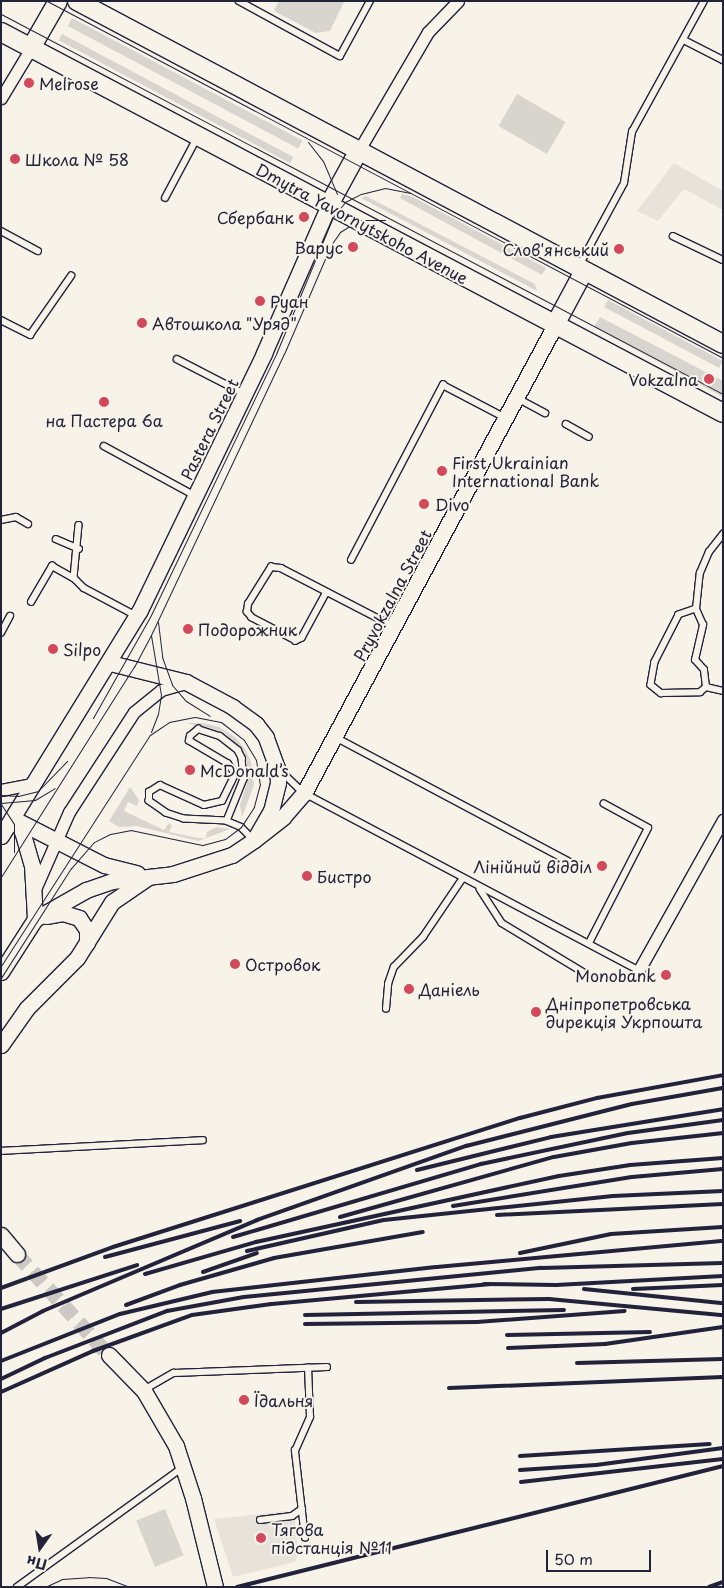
<!DOCTYPE html>
<meta charset="utf-8">
<style>
body{margin:0}
#map{position:relative;width:724px;height:1588px;overflow:hidden;background:#f7f3e8;font-family:"Playpen Sans",sans-serif}
div>[style]{position:absolute}
.built>*{inset:0;background:#e7e3db}
.green>*{inset:0;background:#d8d5cf;transform-origin:0 0}
.secondary-tunnel>*{height:15px;margin-top:-7.5px;transform-origin:0;background:repeating-linear-gradient(90deg,#ccc9c5 0 15px,transparent 0 23px)}
.roads{filter:drop-shadow(1px 0 #22223b) drop-shadow(-1px 0 #22223b) drop-shadow(0 1px #22223b) drop-shadow(0 -1px #22223b)}
.lane>*{height:5.5px;margin:-2.75px;padding:0 2.75px;transform-origin:2.75px;border-radius:2.75px;background:#f7f3e8}
.street>*{height:11px;margin:-5.5px;padding:0 5.5px;transform-origin:5.5px;border-radius:5.5px;background:#f7f3e8}
.secondary>*{height:15px;margin:-7.5px;padding:0 7.5px;transform-origin:7.5px;border-radius:7.5px;background:#f7f3e8}
.primary>*{height:18px;margin:-9px;padding:0 9px;transform-origin:9px;border-radius:9px;background:#f7f3e8}
.tram>*{height:1px;margin:-0.5px;padding:0 0.5px;transform-origin:0.5px;border-radius:0.5px;background:#22223b}
.rail>*{height:4px;margin:-2px;padding:0 2px;transform-origin:2px;border-radius:2px;background:#22223b}
.dots>*{width:14px;height:14px;translate:-50% -50%;box-sizing:border-box;border:2px solid #f7f3e8;border-radius:50%}
span{translate:-50% -50%;white-space:nowrap;text-align:center;line-height:1.15;-webkit-text-stroke:4px #f7f3e8;paint-order:stroke}
.poi-label{font-size:16px;color:#22223b}
.left{translate:0 -50%;text-align:left}
.right{translate:-100% -50%;text-align:right}
.street-label{font-size:16px;color:#22223b}
.frame{position:absolute;inset:0;border:2px solid #22223b;pointer-events:none}
.north{position:absolute;left:15px;top:1523px;width:50px;height:50px;-webkit-text-stroke:4px #f7f3e8;paint-order:stroke;rotate:193deg;font-size:14px;font-weight:700;line-height:20px;text-align:center;color:#22223b}
.north::after{content:'';display:block;margin:auto;width:18px;height:22px;background:#22223b;clip-path:polygon(50% 0,100% 100%,50% 72%,0 100%)}
.scale{position:absolute;left:546px;top:1550px;width:105px;height:22px;box-sizing:border-box;border:2px solid #22223b;border-top:0;padding-left:6px;font-size:15px;line-height:18px;white-space:nowrap;color:#22223b;-webkit-text-stroke:4px #f7f3e8;paint-order:stroke}
</style>
<div id="map">
<div class="built">
<i style="clip-path:polygon(674px 163px,723px 191px,723px 210px,684px 189px,658px 221px,637px 211px)"></i>
<i style="clip-path:polygon(288px 1511px,295px 1521px,298px 1555px,295px 1562px,233px 1577px,214px 1519px)"></i>
</div>
<div class="green">
<i style="clip-path:polygon(279px 1px,342px 1px,344px 2px,330px 31px,316px 33px,274px 11px)"></i>
<i style="left:72px;top:18px;width:261px;height:9px;rotate:28deg"></i>
<i style="left:62px;top:34px;width:262px;height:7px;rotate:28deg"></i>
<i style="left:517px;top:94px;width:56px;height:37px;rotate:30deg"></i>
<i style="clip-path:polygon(402px 194px,413px 197px,546px 268px,542px 275px,400px 198px)"></i>
<i style="clip-path:polygon(366px 196px,535px 284px,537px 291px,361px 198px)"></i>
<i style="left:608px;top:300px;width:130px;height:8px;rotate:28deg"></i>
<i style="clip-path:polygon(600px 317px,723px 381px,723px 397px,594px 327px)"></i>
<i style="clip-path:polygon(186px 723px,203px 723px,219px 727px,235px 737px,245px 749px,251px 762px,254px 785px,242px 817px,240px 805px,249px 777px,245px 753px,224px 732px)"></i>
<i style="clip-path:polygon(130px 787px,139px 800px,137px 806px,128px 802px,124px 811px,164px 830px,169px 823px,172px 826px,169px 832px,198px 838px,206px 838px,207px 832px,217px 827px,230px 829px,198px 841px,137px 826px,119px 827px,109px 821px)"></i>
<i style="left:165px;top:1509px;width:50px;height:31px;rotate:68deg"></i>
</div>
<div class="secondary-tunnel">
<i style="left:17px;top:1254px;width:137px;rotate:47.7deg"></i>
</div>
<div class="roads">
<div class="lane">
<i style="left:239px;top:1px;width:115px;rotate:28.6deg"></i>
<i style="left:340px;top:56px;width:63px;rotate:-61.4deg"></i>
<i style="left:684px;top:40px;width:44px;rotate:27.1deg"></i>
<i style="left:165px;top:198px;width:68px;rotate:-61.9deg"></i>
<i style="left:1px;top:231px;width:42px;rotate:28.4deg"></i>
<i style="left:673px;top:236px;width:55px;rotate:25.6deg"></i>
<i style="left:579px;top:266px;width:94px;rotate:-61.5deg"></i>
<i style="left:624px;top:183px;width:52px;rotate:-81.1deg"></i>
<i style="left:632px;top:132px;width:149px;rotate:-61.2deg"></i>
<i style="left:1px;top:320px;width:33px;rotate:27deg"></i>
<i style="left:30px;top:335px;width:72px;rotate:-55.2deg"></i>
<i style="left:177px;top:359px;width:74px;rotate:27.3deg"></i>
<i style="left:517px;top:398px;width:32px;rotate:28deg"></i>
<i style="left:566px;top:424px;width:26px;rotate:29deg"></i>
<i style="left:104px;top:446px;width:102px;rotate:28.6deg"></i>
<i style="left:1px;top:520px;width:15px;rotate:-11deg"></i>
<i style="left:16px;top:517px;width:14px;rotate:30deg"></i>
<i style="left:79px;top:525px;width:53px;rotate:95.4deg"></i>
<i style="left:74px;top:578px;width:14px;rotate:45deg"></i>
<i style="left:84px;top:588px;width:58px;rotate:27.9deg"></i>
<i style="left:56px;top:539px;width:25px;rotate:23deg"></i>
<i style="left:351px;top:560px;width:198px;rotate:-62.3deg"></i>
<i style="left:443px;top:385px;width:69px;rotate:27.7deg"></i>
<i style="left:327px;top:592px;width:52px;rotate:118.5deg"></i>
<i style="left:302px;top:638px;width:7px;rotate:153deg"></i>
<i style="left:296px;top:641px;width:50px;rotate:-152.4deg"></i>
<i style="left:252px;top:618px;width:8px;rotate:-130deg"></i>
<i style="left:247px;top:612px;width:8px;rotate:-83deg"></i>
<i style="left:248px;top:604px;width:44px;rotate:-58.1deg"></i>
<i style="left:271px;top:567px;width:10px;rotate:6deg"></i>
<i style="left:281px;top:568px;width:126px;rotate:27.4deg"></i>
<i style="left:31px;top:602px;width:42px;rotate:-59.7deg"></i>
<i style="left:52px;top:566px;width:25px;rotate:29deg"></i>
<i style="left:696px;top:609px;width:18px;rotate:161deg"></i>
<i style="left:679px;top:615px;width:53px;rotate:117.1deg"></i>
<i style="left:655px;top:662px;width:23px;rotate:100deg"></i>
<i style="left:651px;top:685px;width:13px;rotate:39deg"></i>
<i style="left:661px;top:693px;width:39px;rotate:-1deg"></i>
<i style="left:700px;top:692px;width:8px;rotate:-40deg"></i>
<i style="left:706px;top:687px;width:17px;rotate:-97deg"></i>
<i style="left:704px;top:670px;width:13px;rotate:-132deg"></i>
<i style="left:695px;top:660px;width:36px;rotate:-77deg"></i>
<i style="left:703px;top:625px;width:17px;rotate:-114deg"></i>
<i style="left:696px;top:609px;width:36px;rotate:-84deg"></i>
<i style="left:700px;top:573px;width:23px;rotate:-67deg"></i>
<i style="left:709px;top:552px;width:23px;rotate:-52deg"></i>
<i style="left:1px;top:633px;width:19px;rotate:-62deg"></i>
<i style="left:706px;top:687px;width:17px;rotate:13deg"></i>
<i style="left:198px;top:729px;width:23px;rotate:18deg"></i>
<i style="left:220px;top:736px;width:23px;rotate:38deg"></i>
<i style="left:238px;top:750px;width:9px;rotate:63deg"></i>
<i style="left:242px;top:758px;width:21px;rotate:85deg"></i>
<i style="left:244px;top:779px;width:45px;rotate:112deg"></i>
<i style="left:227px;top:821px;width:43px;rotate:-177.3deg"></i>
<i style="left:184px;top:819px;width:19px;rotate:-162deg"></i>
<i style="left:166px;top:813px;width:21px;rotate:-145deg"></i>
<i style="left:149px;top:801px;width:9px;rotate:-90deg"></i>
<i style="left:149px;top:792px;width:13px;rotate:-32deg"></i>
<i style="left:160px;top:785px;width:48px;rotate:24.4deg"></i>
<i style="left:204px;top:805px;width:18px;rotate:-13deg"></i>
<i style="left:222px;top:801px;width:30px;rotate:-64deg"></i>
<i style="left:235px;top:774px;width:12px;rotate:-125deg"></i>
<i style="left:228px;top:764px;width:45px;rotate:-149.5deg"></i>
<i style="left:189px;top:741px;width:5px;rotate:-79deg"></i>
<i style="left:190px;top:736px;width:11px;rotate:-41deg"></i>
<i style="left:335px;top:737px;width:264px;rotate:28deg"></i>
<i style="left:281px;top:771px;width:32px;rotate:44deg"></i>
<i style="left:304px;top:793px;width:379px;rotate:27.9deg"></i>
<i style="left:227px;top:821px;width:15px;rotate:23deg"></i>
<i style="left:241px;top:827px;width:17px;rotate:45deg"></i>
<i style="left:480px;top:889px;width:40px;rotate:57.1deg"></i>
<i style="left:502px;top:923px;width:95px;rotate:31.2deg"></i>
<i style="left:589px;top:943px;width:129px;rotate:-62.8deg"></i>
<i style="left:648px;top:828px;width:50px;rotate:-151.4deg"></i>
<i style="left:386px;top:1009px;width:25px;rotate:-85deg"></i>
<i style="left:388px;top:984px;width:18px;rotate:-71deg"></i>
<i style="left:394px;top:967px;width:42px;rotate:-46deg"></i>
<i style="left:423px;top:937px;width:71px;rotate:-55.9deg"></i>
<i style="left:1px;top:1151px;width:202px;rotate:-3.1deg"></i>
<i style="left:144px;top:1390px;width:34px;rotate:-30deg"></i>
<i style="left:174px;top:1373px;width:153px;rotate:-2.2deg"></i>
<i style="left:260px;top:1520px;width:32px;rotate:-7deg"></i>
<i style="left:292px;top:1516px;width:12px;rotate:-35deg"></i>
<i style="left:305px;top:1538px;width:88px;rotate:-96.6deg"></i>
<i style="left:295px;top:1451px;width:37px;rotate:-66deg"></i>
<i style="left:310px;top:1417px;width:49px;rotate:-92.3deg"></i>
<i style="left:17px;top:1587px;width:203px;rotate:-35.8deg"></i>
</div>
<div class="street">
<i style="left:1px;top:98px;width:58px;rotate:-59deg"></i>
<i style="left:359px;top:150px;width:137px;rotate:-59.7deg"></i>
<i style="left:428px;top:32px;width:43px;rotate:-45.9deg"></i>
<i style="left:1px;top:790px;width:33px;rotate:-11deg"></i>
<i style="left:36px;top:887px;width:82px;rotate:-66.3deg"></i>
<i style="left:69px;top:812px;width:119px;rotate:-57deg"></i>
<i style="left:134px;top:712px;width:35px;rotate:-39deg"></i>
<i style="left:161px;top:690px;width:25px;rotate:-16deg"></i>
<i style="left:639px;top:970px;width:172px;rotate:-60.8deg"></i>
</div>
<div class="secondary">
<i style="left:12px;top:818px;width:103px;rotate:27.1deg"></i>
<i style="left:104px;top:865px;width:34px;rotate:14deg"></i>
<i style="left:14px;top:820px;width:14px;rotate:54deg"></i>
<i style="left:22px;top:831px;width:35px;rotate:74deg"></i>
<i style="left:32px;top:865px;width:54px;rotate:86.8deg"></i>
<i style="left:1px;top:836px;width:265px;rotate:-58.4deg"></i>
<i style="left:140px;top:610px;width:285px;rotate:-64.2deg"></i>
<i style="left:264px;top:353px;width:162px;rotate:-66.3deg"></i>
<i style="left:254px;top:840px;width:37px;rotate:-38deg"></i>
<i style="left:283px;top:817px;width:32px;rotate:-49deg"></i>
<i style="left:304px;top:793px;width:531px;rotate:-61.79deg"></i>
<i style="left:46px;top:916px;width:17px;rotate:-10deg"></i>
<i style="left:63px;top:913px;width:17px;rotate:17deg"></i>
<i style="left:79px;top:918px;width:14px;rotate:56deg"></i>
<i style="left:87px;top:930px;width:13px;rotate:90deg"></i>
<i style="left:1px;top:972px;width:63px;rotate:-57.3deg"></i>
<i style="left:35px;top:919px;width:59px;rotate:-29.6deg"></i>
<i style="left:86px;top:890px;width:28px;rotate:-19deg"></i>
<i style="left:112px;top:881px;width:61px;rotate:-6.5deg"></i>
<i style="left:173px;top:874px;width:62px;rotate:-17.9deg"></i>
<i style="left:232px;top:855px;width:27px;rotate:-34deg"></i>
<i style="left:254px;top:840px;width:34px;rotate:-60deg"></i>
<i style="left:271px;top:811px;width:30px;rotate:-76deg"></i>
<i style="left:278px;top:782px;width:14px;rotate:-94deg"></i>
<i style="left:277px;top:768px;width:33px;rotate:-110deg"></i>
<i style="left:266px;top:737px;width:16px;rotate:-128deg"></i>
<i style="left:256px;top:724px;width:29px;rotate:-144deg"></i>
<i style="left:233px;top:707px;width:53px;rotate:-152deg"></i>
<i style="left:186px;top:682px;width:78px;rotate:-166deg"></i>
<i style="left:1px;top:1045px;width:45px;rotate:-54.9deg"></i>
<i style="left:27px;top:1008px;width:71px;rotate:-45deg"></i>
<i style="left:77px;top:958px;width:66px;rotate:-58deg"></i>
<i style="left:112px;top:902px;width:42px;rotate:-34.4deg"></i>
<i style="left:1px;top:1235px;width:25px;rotate:50deg"></i>
<i style="left:109px;top:1355px;width:50px;rotate:45.8deg"></i>
<i style="left:144px;top:1391px;width:64px;rotate:59.8deg"></i>
<i style="left:176px;top:1446px;width:55px;rotate:71.9deg"></i>
<i style="left:193px;top:1498px;width:92px;rotate:76.1deg"></i>
</div>
<div class="primary">
<i style="left:77px;top:1px;width:731px;rotate:27.97deg"></i>
<i style="left:1px;top:32px;width:816px;rotate:27.82deg"></i>
<i style="left:31px;top:48px;width:54px;rotate:-60.1deg"></i>
<i style="left:329px;top:205px;width:63px;rotate:-61.4deg"></i>
<i style="left:555px;top:325px;width:61px;rotate:-61.8deg"></i>
</div>
</div>
<div class="tram">
<i style="left:47px;top:1px;width:764px;rotate:27.84deg"></i>
<i style="left:1px;top:14px;width:816px;rotate:27.76deg"></i>
<i style="left:308px;top:142px;width:24px;rotate:52deg"></i>
<i style="left:323px;top:161px;width:36px;rotate:67deg"></i>
<i style="left:158px;top:622px;width:35px;rotate:83deg"></i>
<i style="left:162px;top:657px;width:30px;rotate:70deg"></i>
<i style="left:172px;top:685px;width:21px;rotate:49deg"></i>
<i style="left:186px;top:701px;width:28px;rotate:32deg"></i>
<i style="left:93px;top:718px;width:118px;rotate:-60.6deg"></i>
<i style="left:151px;top:615px;width:289px;rotate:-64.4deg"></i>
<i style="left:276px;top:354px;width:148px;rotate:-67.4deg"></i>
<i style="left:333px;top:217px;width:19px;rotate:-51deg"></i>
<i style="left:345px;top:202px;width:18px;rotate:-27deg"></i>
<i style="left:361px;top:194px;width:25px;rotate:-14deg"></i>
<i style="left:385px;top:188px;width:26px;rotate:11deg"></i>
<i style="left:151px;top:732px;width:19px;rotate:-69deg"></i>
<i style="left:158px;top:714px;width:19px;rotate:-81deg"></i>
<i style="left:161px;top:695px;width:61px;rotate:-99.5deg"></i>
<i style="left:1px;top:795px;width:17px;rotate:3deg"></i>
<i style="left:18px;top:796px;width:21px;rotate:-14deg"></i>
<i style="left:38px;top:791px;width:42px;rotate:-46deg"></i>
<i style="left:1px;top:803px;width:34px;rotate:-5deg"></i>
<i style="left:35px;top:800px;width:23px;rotate:-31deg"></i>
<i style="left:1px;top:804px;width:24px;rotate:57deg"></i>
<i style="left:14px;top:824px;width:28px;rotate:90deg"></i>
<i style="left:1px;top:877px;width:249px;rotate:-57.7deg"></i>
<i style="left:134px;top:667px;width:36px;rotate:-62deg"></i>
<i style="left:151px;top:635px;width:311px;rotate:-64.7deg"></i>
<i style="left:284px;top:354px;width:119px;rotate:-66.7deg"></i>
<i style="left:331px;top:245px;width:16px;rotate:-55deg"></i>
<i style="left:340px;top:232px;width:22px;rotate:-32deg"></i>
<i style="left:359px;top:220px;width:26px"></i>
<i style="left:1px;top:966px;width:275px;rotate:-57.2deg"></i>
<i style="left:150px;top:735px;width:23px;rotate:-34deg"></i>
<i style="left:169px;top:722px;width:26px;rotate:-11deg"></i>
<i style="left:195px;top:717px;width:26px;rotate:11deg"></i>
<i style="left:221px;top:722px;width:29px;rotate:38deg"></i>
<i style="left:244px;top:740px;width:23px;rotate:59deg"></i>
<i style="left:256px;top:760px;width:24px;rotate:81deg"></i>
<i style="left:260px;top:784px;width:24px;rotate:105deg"></i>
<i style="left:254px;top:807px;width:24px;rotate:123deg"></i>
<i style="left:241px;top:827px;width:20px;rotate:143deg"></i>
<i style="left:225px;top:839px;width:24px;rotate:165deg"></i>
<i style="left:202px;top:845px;width:73px;rotate:-168.1deg"></i>
<i style="left:131px;top:830px;width:21px;rotate:169deg"></i>
<i style="left:110px;top:834px;width:18px;rotate:153deg"></i>
<i style="left:94px;top:842px;width:35px;rotate:131deg"></i>
<i style="left:71px;top:868px;width:130px;rotate:122.5deg"></i>
<i style="left:45px;top:1587px;width:19px;rotate:-25deg"></i>
<i style="left:62px;top:1579px;width:26px;rotate:-4deg"></i>
<i style="left:88px;top:1577px;width:18px;rotate:3deg"></i>
<i style="left:106px;top:1578px;width:26px;rotate:21deg"></i>
<i style="left:67px;top:1587px;width:37px"></i>
</div>
<div class="rail">
<i style="left:417px;top:1170px;width:138px;rotate:-13.8deg"></i>
<i style="left:551px;top:1137px;width:174px;rotate:-9.2deg"></i>
<i style="left:453px;top:1206px;width:181px;rotate:-9.2deg"></i>
<i style="left:632px;top:1177px;width:91px;rotate:-5deg"></i>
<i style="left:497px;top:1215px;width:226px;rotate:-2.8deg"></i>
<i style="left:340px;top:1217px;width:222px;rotate:-15.7deg"></i>
<i style="left:554px;top:1157px;width:79px;rotate:-10.2deg"></i>
<i style="left:632px;top:1143px;width:92px;rotate:-6.3deg"></i>
<i style="left:233px;top:1237px;width:259px;rotate:-16.4deg"></i>
<i style="left:481px;top:1164px;width:150px;rotate:-11.9deg"></i>
<i style="left:628px;top:1133px;width:96px;rotate:-7.8deg"></i>
<i style="left:247px;top:1251px;width:140px;rotate:-12.8deg"></i>
<i style="left:384px;top:1220px;width:230px;rotate:-6deg"></i>
<i style="left:613px;top:1196px;width:110px;rotate:-2.6deg"></i>
<i style="left:520px;top:1253px;width:93px;rotate:-11.8deg"></i>
<i style="left:611px;top:1234px;width:112px;rotate:-3.6deg"></i>
<i style="left:105px;top:1257px;width:140px;rotate:-14.9deg"></i>
<i style="left:203px;top:1272px;width:57px;rotate:-19.4deg"></i>
<i style="left:145px;top:1274px;width:116px;rotate:-16.1deg"></i>
<i style="left:256px;top:1242px;width:310px;rotate:-12.3deg"></i>
<i style="left:559px;top:1176px;width:72px;rotate:-8.8deg"></i>
<i style="left:630px;top:1165px;width:93px;rotate:-4.3deg"></i>
<i style="left:484px;top:1284px;width:72px;rotate:0.8deg"></i>
<i style="left:556px;top:1285px;width:167px;rotate:-3.1deg"></i>
<i style="left:1px;top:1288px;width:119px;rotate:-20.1deg"></i>
<i style="left:113px;top:1247px;width:427px;rotate:-17.6deg"></i>
<i style="left:520px;top:1118px;width:80px;rotate:-14.6deg"></i>
<i style="left:597px;top:1098px;width:128px;rotate:-10.3deg"></i>
<i style="left:584px;top:1289px;width:140px;rotate:5.8deg"></i>
<i style="left:633px;top:1289px;width:90px;rotate:-2.5deg"></i>
<i style="left:356px;top:1302px;width:193px;rotate:-0.9deg"></i>
<i style="left:549px;top:1299px;width:175px;rotate:5.3deg"></i>
<i style="left:126px;top:1305px;width:58px;rotate:-20.3deg"></i>
<i style="left:180px;top:1285px;width:98px;rotate:-16deg"></i>
<i style="left:274px;top:1258px;width:151px;rotate:-9.9deg"></i>
<i style="left:1px;top:1309px;width:143px;rotate:-17.9deg"></i>
<i style="left:305px;top:1315px;width:259px;rotate:-1.1deg"></i>
<i style="left:305px;top:1324px;width:172px;rotate:-0.7deg"></i>
<i style="left:477px;top:1322px;width:148px;rotate:-4.3deg"></i>
<i style="left:1px;top:1333px;width:47px;rotate:-27.6deg"></i>
<i style="left:43px;top:1311px;width:233px;rotate:-23deg"></i>
<i style="left:257px;top:1220px;width:222px;rotate:-19.5deg"></i>
<i style="left:466px;top:1146px;width:171px;rotate:-14.2deg"></i>
<i style="left:632px;top:1104px;width:92px;rotate:-10deg"></i>
<i style="left:507px;top:1335px;width:143px;rotate:-1.2deg"></i>
<i style="left:508px;top:1348px;width:97px;rotate:-2.4deg"></i>
<i style="left:605px;top:1344px;width:119px;rotate:-8.2deg"></i>
<i style="left:1px;top:1361px;width:128px;rotate:-21.6deg"></i>
<i style="left:120px;top:1314px;width:95px;rotate:-13.4deg"></i>
<i style="left:212px;top:1292px;width:225px;rotate:-6.4deg"></i>
<i style="left:436px;top:1267px;width:288px;rotate:-5.2deg"></i>
<i style="left:577px;top:1363px;width:146px;rotate:-1.6deg"></i>
<i style="left:1px;top:1379px;width:49px;rotate:-25.5deg"></i>
<i style="left:45px;top:1358px;width:131px;rotate:-21.1deg"></i>
<i style="left:167px;top:1311px;width:78px;rotate:-10.3deg"></i>
<i style="left:244px;top:1297px;width:299px;rotate:-5.6deg"></i>
<i style="left:542px;top:1268px;width:181px;rotate:-1.6deg"></i>
<i style="left:449px;top:1388px;width:274px;rotate:-2.3deg"></i>
<i style="left:1px;top:1392px;width:101px;rotate:-24deg"></i>
<i style="left:93px;top:1351px;width:105px;rotate:-20deg"></i>
<i style="left:192px;top:1315px;width:80px;rotate:-7.9deg"></i>
<i style="left:271px;top:1304px;width:219px;rotate:-5.2deg"></i>
<i style="left:520px;top:1456px;width:190px;rotate:-3.6deg"></i>
<i style="left:520px;top:1470px;width:76px;rotate:-3.8deg"></i>
<i style="left:596px;top:1465px;width:128px;rotate:-7.6deg"></i>
<i style="left:521px;top:1482px;width:203px;rotate:-6.5deg"></i>
<i style="left:237px;top:1587px;width:501px;rotate:-13.98deg"></i>
<i style="left:709px;top:1587px;width:15px;rotate:-20deg"></i>
</div>
<div class="dots">
<i style="left:29px;top:83px;background:#d1495b"></i>
<i style="left:15px;top:159px;background:#d1495b"></i>
<i style="left:304px;top:217px;background:#d1495b"></i>
<i style="left:353px;top:247px;background:#d1495b"></i>
<i style="left:619px;top:249px;background:#d1495b"></i>
<i style="left:260px;top:301px;background:#d1495b"></i>
<i style="left:142px;top:323px;background:#d1495b"></i>
<i style="left:709px;top:379px;background:#d1495b"></i>
<i style="left:104px;top:402px;background:#d1495b"></i>
<i style="left:442px;top:471px;background:#d1495b"></i>
<i style="left:424px;top:504px;background:#d1495b"></i>
<i style="left:188px;top:629px;background:#d1495b"></i>
<i style="left:53px;top:649px;background:#d1495b"></i>
<i style="left:190px;top:770px;background:#d1495b"></i>
<i style="left:602px;top:866px;background:#d1495b"></i>
<i style="left:307px;top:876px;background:#d1495b"></i>
<i style="left:235px;top:964px;background:#d1495b"></i>
<i style="left:666px;top:975px;background:#d1495b"></i>
<i style="left:409px;top:989px;background:#d1495b"></i>
<i style="left:536px;top:1012px;background:#d1495b"></i>
<i style="left:244px;top:1400px;background:#d1495b"></i>
<i style="left:261px;top:1538px;background:#d1495b"></i>
</div>
<div class="poi-label">
<span class="left" style="left:39px;top:83px">Melrose</span>
<span class="left" style="left:25px;top:159px">Школа № 58</span>
<span class="right" style="left:294px;top:217px">Сбербанк</span>
<span class="right" style="left:343px;top:247px">Варус</span>
<span class="right" style="left:609px;top:249px">Слов'янський</span>
<span class="left" style="left:270px;top:301px">Руан</span>
<span class="left" style="left:152px;top:323px">Автошкола "Уряд"</span>
<span class="right" style="left:698px;top:379px">Vokzalna</span>
<span style="left:104px;top:420px">на Пастера 6а</span>
<span class="left" style="left:452px;top:471px">First Ukrainian<br>International Bank</span>
<span class="left" style="left:435px;top:504px">Divo</span>
<span class="left" style="left:198px;top:629px">Подорожник</span>
<span class="left" style="left:63px;top:649px">Silpo</span>
<span class="left" style="left:200px;top:770px">McDonald’s</span>
<span class="right" style="left:592px;top:866px">Лінійний відділ</span>
<span class="left" style="left:317px;top:876px">Бистро</span>
<span class="left" style="left:245px;top:964px">Островок</span>
<span class="right" style="left:656px;top:975px">Monobank</span>
<span class="left" style="left:419px;top:989px">Даніель</span>
<span class="left" style="left:546px;top:1012px">Дніпропетровська<br>дирекція Укрпошта</span>
<span class="left" style="left:254px;top:1400px">Їдальня</span>
<span class="left" style="left:271px;top:1538px">Тягова<br>пiдстанцiя №11</span>
</div>
<div class="street-label">
<span style="left:362px;top:223px;rotate:28deg">Dmytra Yavornytskoho Avenue</span>
<span style="left:209px;top:429px;rotate:-64deg">Pastera Street</span>
<span style="left:392px;top:595px;rotate:-62deg">Pryvokzalna Street</span>
</div>
<div class="frame"></div>
<div class="north">Пн</div>
<div class="scale">50 m</div>
</div>
